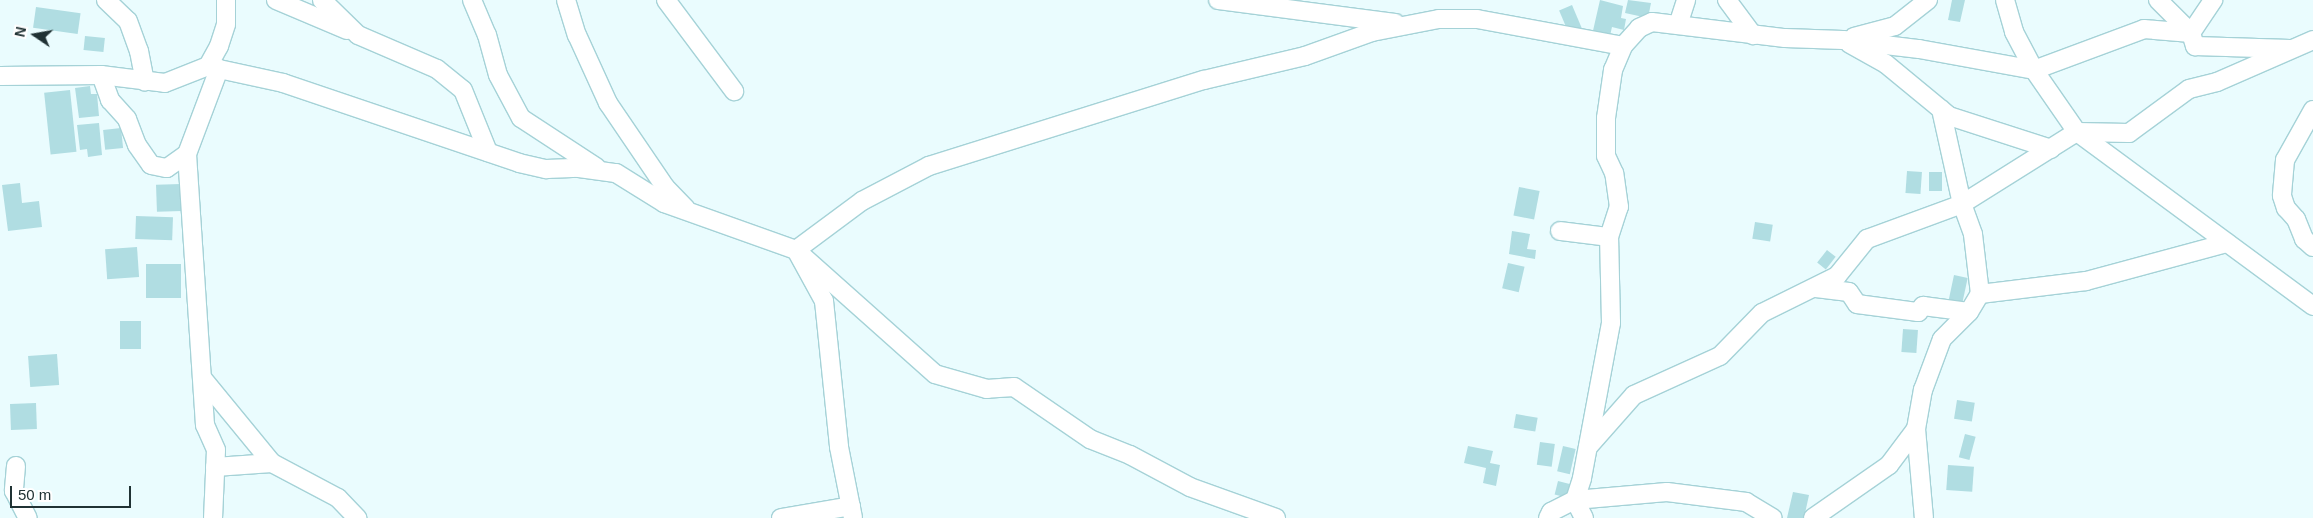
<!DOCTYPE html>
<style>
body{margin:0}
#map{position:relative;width:2313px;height:518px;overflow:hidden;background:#eafcfe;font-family:Helvetica,sans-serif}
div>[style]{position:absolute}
.building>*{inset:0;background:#b0dde2;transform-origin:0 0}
.roads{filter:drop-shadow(1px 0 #a5d2d7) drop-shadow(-1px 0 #a5d2d7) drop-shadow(0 1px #a5d2d7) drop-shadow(0 -1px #a5d2d7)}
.street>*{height:18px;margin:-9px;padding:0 9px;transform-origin:9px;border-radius:9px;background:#fff}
span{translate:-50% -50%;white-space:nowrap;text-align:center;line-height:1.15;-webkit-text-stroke:4px #fff;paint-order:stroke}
.north{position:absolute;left:10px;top:10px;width:50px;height:50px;-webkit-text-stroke:4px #fff;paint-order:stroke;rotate:282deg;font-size:14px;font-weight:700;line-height:20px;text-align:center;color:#203234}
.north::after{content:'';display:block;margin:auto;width:18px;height:22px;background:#203234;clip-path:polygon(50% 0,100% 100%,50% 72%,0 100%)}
.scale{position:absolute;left:10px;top:486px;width:121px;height:22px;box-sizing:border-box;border:2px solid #203234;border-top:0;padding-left:6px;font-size:15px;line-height:18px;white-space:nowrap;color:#203234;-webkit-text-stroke:4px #fff;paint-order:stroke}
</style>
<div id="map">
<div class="building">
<i style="clip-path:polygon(1600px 0,1623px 6px,1621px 18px,1626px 19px,1624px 30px,1612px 27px,1609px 40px,1592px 35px)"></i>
<i style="clip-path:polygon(1628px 0,1651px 3px,1648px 18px,1625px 13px)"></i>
<i style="clip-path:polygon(1952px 0,1965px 0,1960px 22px,1948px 20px)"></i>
<i style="left:1572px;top:5px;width:26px;height:14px;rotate:67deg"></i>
<i style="left:36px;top:7px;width:45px;height:21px;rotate:8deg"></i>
<i style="left:85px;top:36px;width:20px;height:14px;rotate:6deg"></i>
<i style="clip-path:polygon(90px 86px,91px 94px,97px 94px,99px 116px,79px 118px,75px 88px)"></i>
<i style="left:70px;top:90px;width:62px;height:26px;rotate:84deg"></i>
<i style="clip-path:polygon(99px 123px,102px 155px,88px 157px,87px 149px,80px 150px,77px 125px)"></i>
<i style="left:121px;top:128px;width:20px;height:18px;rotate:84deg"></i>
<i style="left:1907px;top:171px;width:15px;height:22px;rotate:4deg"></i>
<i style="left:1929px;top:172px;width:13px;height:19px"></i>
<i style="clip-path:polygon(20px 183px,22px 203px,39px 201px,42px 227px,8px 231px,2px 185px)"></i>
<i style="left:181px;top:184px;width:27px;height:25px;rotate:88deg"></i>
<i style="left:1519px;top:187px;width:21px;height:29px;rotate:11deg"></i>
<i style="left:136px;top:216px;width:37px;height:23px;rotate:2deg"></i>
<i style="left:1755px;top:222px;width:18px;height:17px;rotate:9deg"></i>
<i style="clip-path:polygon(1512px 231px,1530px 234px,1527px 249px,1536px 250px,1535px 259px,1509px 254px)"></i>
<i style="left:137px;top:247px;width:30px;height:32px;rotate:86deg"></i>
<i style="left:1827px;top:250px;width:11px;height:16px;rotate:38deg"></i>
<i style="left:1508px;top:263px;width:17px;height:26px;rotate:13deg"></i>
<i style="left:181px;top:264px;width:34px;height:35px;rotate:90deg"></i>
<i style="left:1954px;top:275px;width:14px;height:25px;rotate:12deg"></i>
<i style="left:120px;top:321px;width:21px;height:28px"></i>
<i style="left:1903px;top:329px;width:15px;height:23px;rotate:4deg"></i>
<i style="left:57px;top:354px;width:31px;height:29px;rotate:86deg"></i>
<i style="left:1957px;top:400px;width:18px;height:19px;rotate:9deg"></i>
<i style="left:36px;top:403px;width:26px;height:26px;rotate:88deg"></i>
<i style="left:1516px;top:414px;width:22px;height:14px;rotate:10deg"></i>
<i style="left:1965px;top:434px;width:11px;height:24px;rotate:15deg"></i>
<i style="left:1540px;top:442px;width:15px;height:23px;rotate:8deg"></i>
<i style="clip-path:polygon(1468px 446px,1493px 451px,1490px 463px,1500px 465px,1496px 486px,1483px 483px,1486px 468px,1464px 463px)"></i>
<i style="left:1563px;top:446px;width:13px;height:26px;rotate:13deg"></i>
<i style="left:1948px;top:465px;width:26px;height:25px;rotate:4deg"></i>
<i style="left:1558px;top:481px;width:12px;height:14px;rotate:14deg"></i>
<i style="clip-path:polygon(1793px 492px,1809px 495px,1804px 518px,1787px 518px)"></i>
</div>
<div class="roads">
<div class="street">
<i style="left:106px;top:0;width:30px;rotate:44deg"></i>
<i style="left:128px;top:21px;width:32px;rotate:70deg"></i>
<i style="left:139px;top:51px;width:31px;rotate:79deg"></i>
<i style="left:276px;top:0;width:77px;rotate:22.9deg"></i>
<i style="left:322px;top:0;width:50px;rotate:44.2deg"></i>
<i style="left:358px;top:35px;width:86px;rotate:23.3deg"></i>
<i style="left:437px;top:69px;width:33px;rotate:39deg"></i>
<i style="left:463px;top:90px;width:67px;rotate:68deg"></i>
<i style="left:472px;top:0;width:38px;rotate:67deg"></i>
<i style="left:487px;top:35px;width:41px;rotate:74.6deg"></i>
<i style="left:498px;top:75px;width:49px;rotate:61.9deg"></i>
<i style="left:521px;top:118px;width:90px;rotate:33.2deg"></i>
<i style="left:566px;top:0;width:37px;rotate:73deg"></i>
<i style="left:577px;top:35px;width:75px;rotate:65.5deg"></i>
<i style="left:608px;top:103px;width:102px;rotate:55.8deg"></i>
<i style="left:665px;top:187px;width:30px;rotate:46deg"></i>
<i style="left:666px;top:0;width:114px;rotate:53.2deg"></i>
<i style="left:1218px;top:0;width:179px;rotate:7.4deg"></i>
<i style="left:1727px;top:0;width:44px;rotate:53.4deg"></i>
<i style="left:2005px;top:0;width:33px;rotate:74deg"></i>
<i style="left:2014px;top:32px;width:43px;rotate:62.2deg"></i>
<i style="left:2034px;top:70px;width:75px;rotate:55.3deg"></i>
<i style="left:2077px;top:132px;width:293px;rotate:36.4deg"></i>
<i style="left:2158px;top:0;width:47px;rotate:45deg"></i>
<i style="left:2191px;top:33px;width:14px;rotate:73deg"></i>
<i style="left:2195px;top:46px;width:95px;rotate:1.8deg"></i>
<i style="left:1678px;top:25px;width:26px;rotate:-72deg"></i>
<i style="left:2191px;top:33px;width:40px;rotate:-56deg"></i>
<i style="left:1854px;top:37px;width:42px;rotate:-15deg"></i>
<i style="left:1895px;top:26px;width:42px;rotate:-38.2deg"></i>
<i style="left:1850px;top:44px;width:41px;rotate:29.1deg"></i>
<i style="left:1886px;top:64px;width:82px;rotate:39.5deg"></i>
<i style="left:1949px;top:116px;width:107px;rotate:17.9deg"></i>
<i style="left:219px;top:69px;width:11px;rotate:-165deg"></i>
<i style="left:208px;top:66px;width:23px;rotate:-61deg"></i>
<i style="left:219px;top:46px;width:23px;rotate:-72deg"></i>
<i style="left:226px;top:24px;width:24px;rotate:-90deg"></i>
<i style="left:101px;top:75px;width:64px;rotate:7.1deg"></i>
<i style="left:165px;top:83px;width:46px;rotate:-21.6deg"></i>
<i style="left:0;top:76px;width:101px;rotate:-0.6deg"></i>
<i style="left:101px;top:75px;width:27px;rotate:70deg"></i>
<i style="left:110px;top:100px;width:25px;rotate:48deg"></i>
<i style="left:127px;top:119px;width:28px;rotate:69deg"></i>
<i style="left:137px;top:145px;width:24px;rotate:55deg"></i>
<i style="left:151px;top:165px;width:16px;rotate:11deg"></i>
<i style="left:167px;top:168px;width:24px;rotate:-35deg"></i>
<i style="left:187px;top:154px;width:272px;rotate:86.2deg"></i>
<i style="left:205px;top:425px;width:27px;rotate:66deg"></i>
<i style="left:216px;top:450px;width:68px;rotate:92.5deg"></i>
<i style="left:2313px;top:110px;width:57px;rotate:119.2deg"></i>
<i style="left:2285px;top:160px;width:36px;rotate:95deg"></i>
<i style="left:2282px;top:196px;width:13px;rotate:72deg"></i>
<i style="left:2286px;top:208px;width:15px;rotate:48deg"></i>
<i style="left:2296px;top:219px;width:22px;rotate:68deg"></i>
<i style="left:2304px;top:239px;width:12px;rotate:42deg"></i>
<i style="left:187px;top:154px;width:91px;rotate:-69.4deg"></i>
<i style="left:219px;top:69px;width:66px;rotate:12.3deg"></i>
<i style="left:283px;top:83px;width:249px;rotate:18.7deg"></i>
<i style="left:519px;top:163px;width:28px;rotate:13deg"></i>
<i style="left:546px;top:169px;width:33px;rotate:-2deg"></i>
<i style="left:579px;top:168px;width:37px;rotate:8deg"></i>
<i style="left:616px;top:173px;width:57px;rotate:32deg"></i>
<i style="left:664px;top:203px;width:140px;rotate:19.6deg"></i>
<i style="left:796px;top:250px;width:58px;rotate:61.2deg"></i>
<i style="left:824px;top:301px;width:147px;rotate:84.1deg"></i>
<i style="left:839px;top:447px;width:72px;rotate:78.8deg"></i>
<i style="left:1560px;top:231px;width:49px;rotate:7deg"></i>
<i style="left:1816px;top:288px;width:33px;rotate:7deg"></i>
<i style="left:1849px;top:292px;width:14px;rotate:56deg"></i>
<i style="left:1857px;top:304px;width:62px;rotate:7.5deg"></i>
<i style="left:1918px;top:312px;width:8px;rotate:-50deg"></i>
<i style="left:1923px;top:306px;width:46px;rotate:7.4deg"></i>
<i style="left:1980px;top:294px;width:107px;rotate:-7deg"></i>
<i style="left:2086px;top:281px;width:146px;rotate:-15.1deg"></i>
<i style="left:203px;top:379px;width:109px;rotate:50.6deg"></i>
<i style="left:1916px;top:429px;width:89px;rotate:84.9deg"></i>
<i style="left:1588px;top:447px;width:69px;rotate:-48.5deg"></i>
<i style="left:1634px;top:395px;width:94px;rotate:-24.4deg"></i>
<i style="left:1720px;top:356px;width:60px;rotate:-45.7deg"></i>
<i style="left:1762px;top:313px;width:84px;rotate:-26.3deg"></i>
<i style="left:1837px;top:276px;width:48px;rotate:-51deg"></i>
<i style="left:1867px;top:239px;width:101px;rotate:-20.2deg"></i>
<i style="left:1962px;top:204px;width:97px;rotate:-102.5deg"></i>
<i style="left:16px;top:466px;width:25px;rotate:95deg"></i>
<i style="left:14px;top:491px;width:30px;rotate:63deg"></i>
<i style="left:215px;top:467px;width:57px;rotate:-4deg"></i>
<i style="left:272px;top:463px;width:75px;rotate:27.9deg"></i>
<i style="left:338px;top:498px;width:28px;rotate:46deg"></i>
<i style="left:781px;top:518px;width:71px;rotate:-9.7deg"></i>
<i style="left:1276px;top:518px;width:91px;rotate:-160.2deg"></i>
<i style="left:1190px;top:487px;width:68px;rotate:-151.9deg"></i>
<i style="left:1130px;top:455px;width:43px;rotate:-158.2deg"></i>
<i style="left:1090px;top:439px;width:92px;rotate:-145.6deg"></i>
<i style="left:1014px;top:387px;width:27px;rotate:176deg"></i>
<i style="left:987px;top:389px;width:54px;rotate:-163.9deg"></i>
<i style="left:935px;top:374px;width:186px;rotate:-138.3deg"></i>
<i style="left:796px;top:250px;width:82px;rotate:-36.6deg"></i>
<i style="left:862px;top:201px;width:76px;rotate:-27.6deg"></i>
<i style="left:929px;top:166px;width:288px;rotate:-17.4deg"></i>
<i style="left:1204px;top:80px;width:104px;rotate:-13.4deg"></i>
<i style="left:1305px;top:56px;width:71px;rotate:-19.7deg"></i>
<i style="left:1372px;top:32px;width:68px;rotate:-11deg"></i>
<i style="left:1439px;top:19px;width:38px"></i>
<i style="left:1477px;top:19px;width:148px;rotate:10.5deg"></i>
<i style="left:1548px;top:518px;width:7px;rotate:-63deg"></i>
<i style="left:1551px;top:512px;width:27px;rotate:-27deg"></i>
<i style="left:1575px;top:500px;width:92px;rotate:-5deg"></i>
<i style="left:1667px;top:492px;width:80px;rotate:7.2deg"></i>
<i style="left:1746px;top:502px;width:31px;rotate:31deg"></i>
<i style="left:1584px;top:518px;width:20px;rotate:-117deg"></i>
<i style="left:1575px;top:500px;width:23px;rotate:-72deg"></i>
<i style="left:1582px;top:478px;width:158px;rotate:-79.4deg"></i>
<i style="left:1611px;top:323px;width:86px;rotate:-91.3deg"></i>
<i style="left:1609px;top:237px;width:32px;rotate:-72deg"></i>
<i style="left:1619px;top:207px;width:34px;rotate:-98deg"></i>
<i style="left:1614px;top:173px;width:19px;rotate:-115deg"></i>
<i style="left:1606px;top:156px;width:38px;rotate:-90deg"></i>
<i style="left:1606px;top:118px;width:49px;rotate:-81.7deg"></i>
<i style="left:1613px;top:70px;width:26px;rotate:-67deg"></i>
<i style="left:1623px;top:46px;width:24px;rotate:-48deg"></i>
<i style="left:1639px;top:28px;width:14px;rotate:-25deg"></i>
<i style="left:1652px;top:22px;width:134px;rotate:6.9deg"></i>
<i style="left:1785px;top:38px;width:58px;rotate:2deg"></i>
<i style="left:1843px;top:40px;width:77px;rotate:6.8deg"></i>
<i style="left:1919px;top:49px;width:117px;rotate:10.3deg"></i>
<i style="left:2034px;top:70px;width:117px;rotate:-20.4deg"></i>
<i style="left:2144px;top:29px;width:47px;rotate:4.9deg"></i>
<i style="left:1813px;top:518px;width:93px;rotate:-34.9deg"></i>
<i style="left:1889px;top:465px;width:45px;rotate:-53.1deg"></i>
<i style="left:1916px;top:429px;width:40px;rotate:-80deg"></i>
<i style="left:1923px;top:390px;width:54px;rotate:-69.6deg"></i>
<i style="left:1942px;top:339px;width:38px;rotate:-45deg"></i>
<i style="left:1969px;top:312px;width:21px;rotate:-59deg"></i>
<i style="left:1980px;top:294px;width:60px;rotate:-96.7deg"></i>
<i style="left:1973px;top:234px;width:32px;rotate:-110deg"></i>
<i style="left:1962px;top:204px;width:136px;rotate:-32.1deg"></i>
<i style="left:2077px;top:132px;width:52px;rotate:1.1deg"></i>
<i style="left:2129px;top:133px;width:74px;rotate:-36.3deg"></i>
<i style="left:2189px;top:89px;width:29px;rotate:-14deg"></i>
<i style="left:2217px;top:82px;width:105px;rotate:-23.6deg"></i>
</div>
</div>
<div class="north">N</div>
<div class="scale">50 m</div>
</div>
